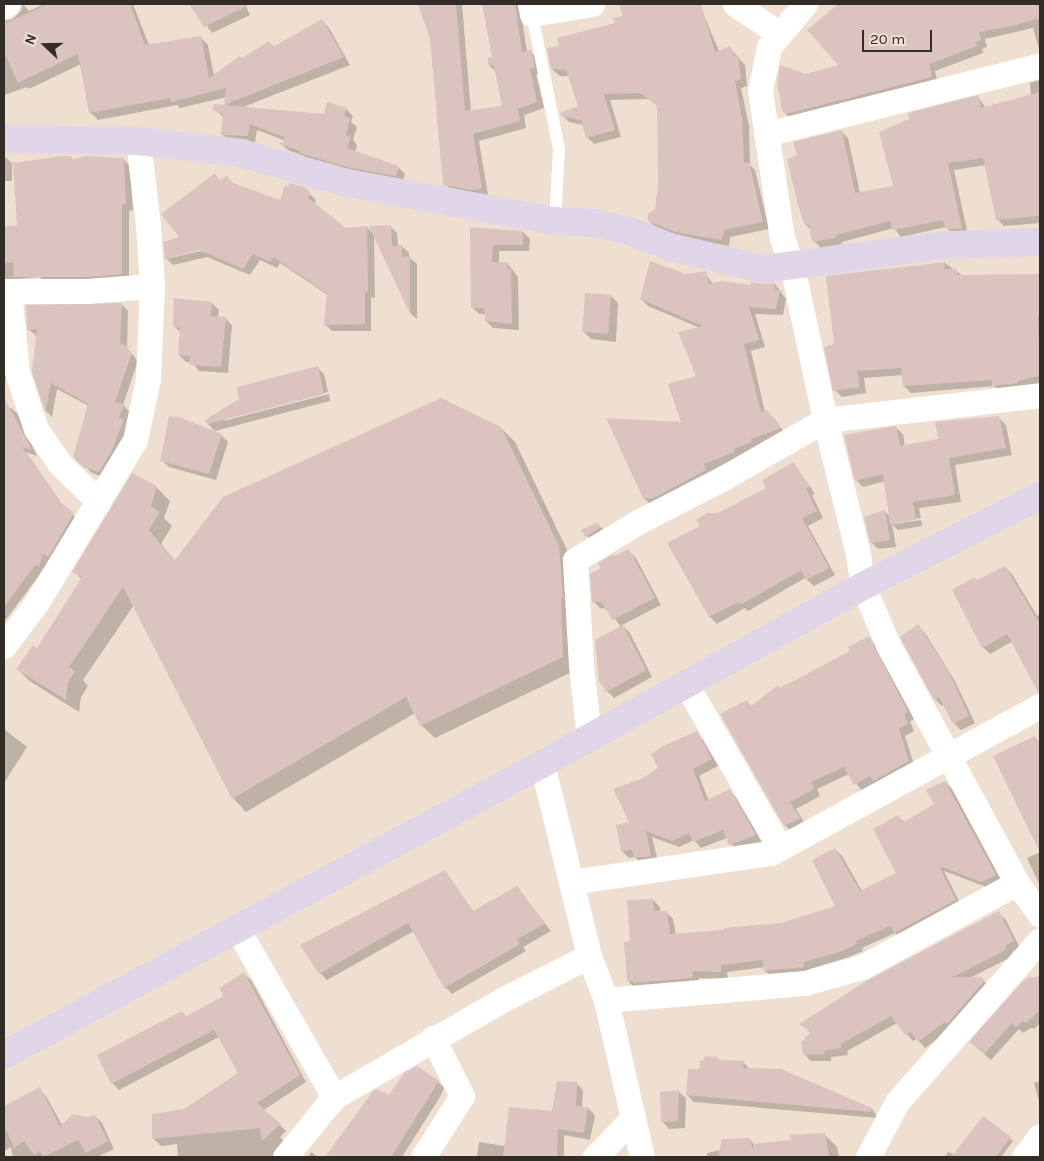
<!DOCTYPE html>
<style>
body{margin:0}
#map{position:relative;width:1044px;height:1161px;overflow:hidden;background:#eedfd0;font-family:Karla,sans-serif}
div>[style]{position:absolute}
.shadow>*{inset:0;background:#0003}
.building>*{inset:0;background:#dbc4bf;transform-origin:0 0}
.lane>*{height:12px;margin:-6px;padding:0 6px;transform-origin:6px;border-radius:6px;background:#fff}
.street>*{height:25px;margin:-12.5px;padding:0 12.5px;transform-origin:12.5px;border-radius:12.5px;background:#fff}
.secondary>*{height:28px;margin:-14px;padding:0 14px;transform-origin:14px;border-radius:14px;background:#e1d6e8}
span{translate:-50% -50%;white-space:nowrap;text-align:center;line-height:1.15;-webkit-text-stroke:4px #eedfd0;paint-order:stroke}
.frame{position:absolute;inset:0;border:5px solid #332d27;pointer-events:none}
.north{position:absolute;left:20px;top:20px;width:50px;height:50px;-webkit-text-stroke:4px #eedfd0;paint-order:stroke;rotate:291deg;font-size:14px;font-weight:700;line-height:20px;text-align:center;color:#332d27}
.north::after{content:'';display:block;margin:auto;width:18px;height:22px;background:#332d27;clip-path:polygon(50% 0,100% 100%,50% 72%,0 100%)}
.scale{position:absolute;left:862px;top:30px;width:70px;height:22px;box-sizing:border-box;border:2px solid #332d27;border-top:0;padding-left:6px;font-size:15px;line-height:18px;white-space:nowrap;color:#332d27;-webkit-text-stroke:4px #eedfd0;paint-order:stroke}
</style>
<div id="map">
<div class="shadow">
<i style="clip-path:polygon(23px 4px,29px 11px,45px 4px,133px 4px,149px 45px,201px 38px,208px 45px,214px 76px,269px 42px,274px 47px,322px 20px,329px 28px,350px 65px,241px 108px,325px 116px,346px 109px,353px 116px,351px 122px,357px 127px,353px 140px,357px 145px,355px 152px,398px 167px,405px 174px,403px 182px,308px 160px,304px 156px,288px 150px,281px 144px,286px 141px,257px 130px,255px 142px,229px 141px,222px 134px,224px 118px,214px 109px,229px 107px,226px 104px,227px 97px,180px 108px,177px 105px,98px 120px,91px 113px,81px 64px,29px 89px,27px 87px,4px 95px,4px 30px,8px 28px,5px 21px,13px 19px,21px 11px)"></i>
<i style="clip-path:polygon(191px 4px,245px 4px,250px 15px,212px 33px)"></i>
<i style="clip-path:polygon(423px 4px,462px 4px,471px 111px,503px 107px,496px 72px,489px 65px,494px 58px,483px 4px,524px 4px,520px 6px,527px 52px,531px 52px,538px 59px,541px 75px,536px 74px,544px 108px,524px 115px,526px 128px,479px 141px,488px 195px,452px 191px,445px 184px,431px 39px,420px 5px)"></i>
<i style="clip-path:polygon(622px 4px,699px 4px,719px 51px,730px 48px,745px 65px,747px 86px,741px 88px,749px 126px,750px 165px,755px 170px,769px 229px,730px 237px,729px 246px,683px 239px,656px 228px,649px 221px,657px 210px,659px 183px,658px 106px,648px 99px,610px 100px,621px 137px,594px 144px,587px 137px,584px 125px,569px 122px,562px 115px,579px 107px,570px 76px,560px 76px,552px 69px,561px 47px,616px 24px,625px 16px)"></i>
<i style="clip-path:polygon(840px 4px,849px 4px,852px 7px,899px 70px,881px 4px,912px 4px,926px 21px,934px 15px,929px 4px,965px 4px,968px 13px,1007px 4px,1040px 4px,1040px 52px,1033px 28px,985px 39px,987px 47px,982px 49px,983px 53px,935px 71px,938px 84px,790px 118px,783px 111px,806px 75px,841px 65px,809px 30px)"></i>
<i style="clip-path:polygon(1040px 80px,1040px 223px,1004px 226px,997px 219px,986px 165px,954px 170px,968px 235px,954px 236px,946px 227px,901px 237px,894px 228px,842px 242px,842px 244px,821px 248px,814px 241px,811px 230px,805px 224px,841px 131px,848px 138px,860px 193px,894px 187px,978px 97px,986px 108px,1031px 95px,1030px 83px)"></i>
<i style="clip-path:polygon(4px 156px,12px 163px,12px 181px,4px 181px)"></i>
<i style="clip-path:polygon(70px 157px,74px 161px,123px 159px,130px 166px,133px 210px,129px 211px,129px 279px,46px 283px,40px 277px,4px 280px,4px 229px,18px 226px)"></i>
<i style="clip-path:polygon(evenodd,215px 175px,221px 182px,281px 202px,304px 188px,316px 200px,314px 205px,345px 230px,367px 227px,374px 234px,375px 298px,371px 297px,371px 331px,332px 331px,325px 324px,328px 295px,280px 263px,277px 268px,260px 260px,250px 275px,207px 257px,173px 265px,166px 258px,181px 238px,215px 175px,205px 248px,205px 250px,170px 258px,170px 256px,205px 248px)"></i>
<i style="clip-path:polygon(390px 226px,397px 233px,398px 246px,402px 246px,409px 253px,409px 257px,417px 264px,417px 319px,411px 314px,371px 227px)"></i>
<i style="clip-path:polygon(471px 228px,523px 232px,530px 239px,529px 251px,499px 251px,499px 263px,507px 263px,518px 277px,519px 330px,493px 328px,486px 321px,486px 314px,479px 314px,472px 307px)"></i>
<i style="clip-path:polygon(945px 263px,963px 276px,1037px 275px,1040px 279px,1040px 384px,1000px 392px,994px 386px,911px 393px,904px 386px,903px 375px,864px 378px,866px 393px,842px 397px,835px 390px,835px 345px)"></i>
<i style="clip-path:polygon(705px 273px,713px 284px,751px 287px,775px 284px,786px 299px,783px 315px,755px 314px,765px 347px,751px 351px,765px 412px,774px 418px,786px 435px,651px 505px,644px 498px,683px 423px,697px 377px,700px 328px,648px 306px,641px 299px,686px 275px)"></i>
<i style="clip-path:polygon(611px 296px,618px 303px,616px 342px,591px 339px,584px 332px)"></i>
<i style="clip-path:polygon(212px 303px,219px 310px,218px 317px,225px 318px,232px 325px,228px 373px,199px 371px,192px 362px,186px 362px,179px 355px,181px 333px,174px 326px)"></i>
<i style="clip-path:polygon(121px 304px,128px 311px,127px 348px,138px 361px,123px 405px,130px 412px,130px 428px,106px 478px,92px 473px,74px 456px,89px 406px,57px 389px,52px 417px,46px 411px,33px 372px,37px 336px,28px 329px)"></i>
<i style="clip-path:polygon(317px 367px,324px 374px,328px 392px,227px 418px,223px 421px,329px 394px,330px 401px,215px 431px,208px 424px)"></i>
<i style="clip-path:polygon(4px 369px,8px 378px,4px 380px)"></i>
<i style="clip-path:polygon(11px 408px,18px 414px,37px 456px,26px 452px,64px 507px,80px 521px,4px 622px,4px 411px)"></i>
<i style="clip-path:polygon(999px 418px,1006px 425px,1012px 455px,955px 465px,961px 502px,919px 508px,921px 518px,895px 521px,895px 524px,921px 520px,922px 526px,898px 530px,892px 524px,896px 547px,878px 549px,871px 542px,884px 511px,891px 517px,886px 481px,863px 487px,856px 480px,896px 428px,903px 434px,905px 447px,939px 440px)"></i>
<i style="clip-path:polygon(501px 428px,515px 442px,572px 560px,576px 670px,435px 738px,421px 725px,415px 713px,246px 812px,233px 798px,134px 605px,83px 680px,88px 686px,81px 697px,79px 712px,31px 682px,17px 669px,38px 649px,82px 580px,74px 571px,156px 487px,170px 501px,164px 518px,172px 526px,161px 544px,175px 561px)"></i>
<i style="clip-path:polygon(221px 435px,228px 442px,216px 480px,169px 467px,162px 460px)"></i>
<i style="clip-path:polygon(794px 464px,815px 494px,812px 495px,823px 518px,808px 526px,835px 575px,814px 586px,805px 578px,748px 611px,745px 608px,717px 624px,710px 617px,669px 544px,768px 489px)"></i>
<i style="clip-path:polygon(597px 524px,604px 530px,593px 543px,583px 531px)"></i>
<i style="clip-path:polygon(629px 551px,636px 558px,661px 605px,622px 625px,630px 633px,652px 677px,614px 698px,607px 691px,621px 627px,607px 609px,600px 608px,593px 601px,602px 569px,615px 557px)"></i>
<i style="clip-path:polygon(1005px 567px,1012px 574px,1037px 616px,1040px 614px,1040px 678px,1036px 680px,1013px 641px,990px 654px,983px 647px,977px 582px)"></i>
<i style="clip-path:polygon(918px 626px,925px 633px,955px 681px,975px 723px,961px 730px,954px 723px,944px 705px,942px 706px,935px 699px)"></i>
<i style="clip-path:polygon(868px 638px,875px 645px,914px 719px,910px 721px,914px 731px,905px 736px,915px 768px,862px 791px,849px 774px,817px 789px,820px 796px,796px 809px,806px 825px,792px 832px,785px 825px,747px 702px,752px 707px,851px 652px)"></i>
<i style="clip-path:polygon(4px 729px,27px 747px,4px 783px)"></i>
<i style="clip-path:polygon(696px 733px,703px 740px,718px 766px,699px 776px,709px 801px,730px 791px,736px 798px,762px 842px,737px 851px,727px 838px,701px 848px,694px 840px,679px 847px,652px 837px,658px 862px,642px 865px,635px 857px,629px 858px,622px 851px,642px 780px,660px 769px)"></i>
<i style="clip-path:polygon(1035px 737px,1040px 743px,1040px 850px,995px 757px)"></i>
<i style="clip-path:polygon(945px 782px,952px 789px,1002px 882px,989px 888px,944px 871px,962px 907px,902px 940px,895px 933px,862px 948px,863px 951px,849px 957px,810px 969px,811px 973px,772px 977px,765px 971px,765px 967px,727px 972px,728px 979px,699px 978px,699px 985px,635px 988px,628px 981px,631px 942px,653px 900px,660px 907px,660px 912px,666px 912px,673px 919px,676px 935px,781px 924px,837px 907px,835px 849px,842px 856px,862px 891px,898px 874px,898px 816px,905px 823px,936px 805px)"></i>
<i style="clip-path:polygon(1040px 852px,1040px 886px,1027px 858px)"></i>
<i style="clip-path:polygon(444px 871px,474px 912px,517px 887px,551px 931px,523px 947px,526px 951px,452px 994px,445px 987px,414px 931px,327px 980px,320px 973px)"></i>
<i style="clip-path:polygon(999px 913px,1006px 920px,1020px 948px,1012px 952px,1013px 956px,970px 978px,981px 978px,991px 988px,953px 1028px,925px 1048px,917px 1039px,913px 1041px,897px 1023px,847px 1051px,848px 1055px,831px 1057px,831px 1061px,811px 1061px,804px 1054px,812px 1034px,801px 1024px)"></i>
<i style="clip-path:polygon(244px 974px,251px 980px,306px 1082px,264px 1110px,286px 1131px,280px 1137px,288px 1145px,280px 1157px,178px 1157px,177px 1144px,161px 1146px,154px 1139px,184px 1110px,240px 1073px,219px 1037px,119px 1090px,112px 1083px,182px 1012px,187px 1018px,225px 997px)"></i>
<i style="clip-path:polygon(1040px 974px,1040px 1023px,1034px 1029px,1031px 1028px,1023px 1033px,1019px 1029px,991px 1060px,978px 1049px)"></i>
<i style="clip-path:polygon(720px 1062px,743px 1062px,750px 1069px,872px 1109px,878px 1118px,694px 1102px,687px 1095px,700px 1070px)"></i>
<i style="clip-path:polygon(437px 1081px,444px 1088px,440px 1097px,402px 1157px,326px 1157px,374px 1092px,389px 1097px)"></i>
<i style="clip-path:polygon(1040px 1081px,1040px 1105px,1034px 1083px)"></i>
<i style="clip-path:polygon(576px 1083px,583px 1090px,582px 1107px,588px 1108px,595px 1115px,590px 1140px,564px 1135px,564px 1157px,477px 1157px,479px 1142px,505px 1146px,553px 1112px)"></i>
<i style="clip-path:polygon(39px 1089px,46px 1096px,62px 1125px,95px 1116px,102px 1123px,114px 1149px,97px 1157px,13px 1157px,11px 1147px,4px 1151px,4px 1107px)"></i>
<i style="clip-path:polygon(679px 1092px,686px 1098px,685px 1128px,669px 1129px,663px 1122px)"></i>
<i style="clip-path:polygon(824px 1134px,837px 1147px,839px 1157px,707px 1157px,707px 1153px,721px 1150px,749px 1139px,755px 1145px,792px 1141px)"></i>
<i style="clip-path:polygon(1010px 1138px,1013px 1141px,1001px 1157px,944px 1157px,948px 1152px,955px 1155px)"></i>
<i style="clip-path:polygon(311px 1152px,318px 1157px,308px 1157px)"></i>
</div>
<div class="building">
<i style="clip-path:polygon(48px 4px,130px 4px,145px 45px,201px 36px,209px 78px,240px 56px,242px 58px,269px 41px,273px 47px,322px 19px,344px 57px,224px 105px,226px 88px,171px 102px,171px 98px,89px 113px,78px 54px,18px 83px,4px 52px,4px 24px)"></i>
<i style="clip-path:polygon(189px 4px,251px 4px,204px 27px)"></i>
<i style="clip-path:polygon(418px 4px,456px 4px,465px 111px,502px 106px,494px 66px,488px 65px,488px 58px,492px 57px,482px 4px,515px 4px,522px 52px,531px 50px,535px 68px,530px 68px,537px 102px,518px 109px,520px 121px,473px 134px,482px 189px,471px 190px,443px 185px,430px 39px)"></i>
<i style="clip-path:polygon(619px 4px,701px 4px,715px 52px,730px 46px,735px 56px,738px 57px,741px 79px,735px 81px,742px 118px,744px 163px,749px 162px,763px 222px,724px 230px,722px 240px,675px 232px,648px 221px,648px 214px,655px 209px,658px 183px,657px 105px,640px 93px,604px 94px,615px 130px,586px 138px,581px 120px,561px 116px,560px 113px,578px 106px,566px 70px,551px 69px,547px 48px,559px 46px,557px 38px,615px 23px,613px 18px,623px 16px)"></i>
<i style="clip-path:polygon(838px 4px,1040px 4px,1040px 18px,1012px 26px,979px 32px,981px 40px,976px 42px,977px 46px,929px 64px,932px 77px,785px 114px,784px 111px,782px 111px,777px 82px,780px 65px,806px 74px,838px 65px,807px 30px)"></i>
<i style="clip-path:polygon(1040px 92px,1040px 216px,996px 220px,983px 158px,948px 163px,962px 229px,946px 229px,943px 220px,893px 230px,890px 221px,836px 235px,836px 238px,812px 242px,809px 225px,804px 224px,798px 205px,787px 159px,797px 155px,793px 142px,842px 130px,855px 193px,893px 186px,879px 132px,909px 119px,908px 113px,978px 95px,981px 108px)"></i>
<i style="clip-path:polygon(327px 102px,347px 108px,344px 115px,350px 119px,346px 135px,351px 137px,347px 148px,399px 166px,396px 176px,351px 168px,299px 153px,300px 151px,279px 144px,284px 141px,284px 137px,250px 124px,248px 136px,221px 135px,223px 114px,212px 110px,214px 104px,324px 114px)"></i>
<i style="clip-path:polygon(63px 156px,71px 156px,71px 160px,86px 156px,124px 158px,126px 204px,122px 204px,122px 274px,86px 277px,14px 277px,13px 262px,4px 264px,4px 227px,17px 225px,13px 163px)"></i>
<i style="clip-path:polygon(215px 173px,219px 181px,227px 176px,233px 183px,280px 200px,285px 186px,288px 187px,289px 183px,305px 187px,310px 192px,308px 198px,346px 228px,367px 226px,368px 292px,365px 291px,365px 324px,324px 325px,327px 293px,273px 257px,270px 262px,253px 254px,243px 269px,199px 250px,165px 259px,163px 242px,179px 237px,161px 214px)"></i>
<i style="clip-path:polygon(391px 225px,392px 246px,402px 245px,402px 257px,410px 256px,410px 314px,369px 226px)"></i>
<i style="clip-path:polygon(470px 227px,523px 231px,523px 245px,493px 245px,492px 262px,507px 262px,508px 269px,511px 269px,512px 324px,485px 321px,484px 308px,471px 308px)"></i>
<i style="clip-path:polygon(650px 261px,686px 274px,706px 271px,709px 284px,722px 281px,750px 285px,751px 282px,765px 284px,775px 283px,774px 289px,780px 291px,776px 309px,749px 307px,759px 340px,744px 344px,761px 412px,767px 410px,781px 428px,751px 439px,752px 442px,734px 449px,734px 452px,704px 464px,706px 470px,652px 499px,643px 498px,606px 418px,681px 422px,668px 384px,696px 376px,678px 332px,703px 326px,640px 299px)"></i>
<i style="clip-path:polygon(946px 262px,944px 269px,957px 269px,957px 275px,1040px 274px,1040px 317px,1038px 317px,1040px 376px,1017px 381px,1018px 383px,992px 386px,992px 380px,903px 386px,901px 368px,857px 371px,860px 387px,833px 391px,824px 347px,834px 344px,826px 276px)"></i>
<i style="left:585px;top:293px;width:26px;height:39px;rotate:4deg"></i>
<i style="clip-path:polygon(174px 298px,212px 302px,211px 316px,226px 317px,221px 367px,190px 365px,190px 356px,178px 355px,180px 328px,173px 327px)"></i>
<i style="clip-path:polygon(122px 303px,120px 343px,129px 347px,128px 350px,132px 353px,115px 402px,124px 404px,119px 418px,124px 420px,111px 452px,99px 472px,83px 467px,73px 457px,88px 404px,51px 383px,45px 412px,32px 372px,37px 329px,27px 330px,26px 305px)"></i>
<i style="clip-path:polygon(318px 366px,324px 394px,207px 424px,205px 420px,239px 399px,237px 387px)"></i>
<i style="clip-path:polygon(4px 397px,32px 450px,22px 447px,60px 502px,74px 513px,48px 557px,43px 554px,39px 566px,35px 565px,4px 607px)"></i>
<i style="clip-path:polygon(441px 398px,501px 427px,559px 546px,563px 598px,561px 597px,563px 657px,420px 726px,406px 697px,232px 799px,123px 587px,69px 667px,75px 671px,68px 683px,66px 700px,16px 669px,33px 645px,37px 648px,82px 577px,72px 572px,132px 473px,157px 486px,151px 506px,160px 512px,149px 530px,174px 561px,223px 497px)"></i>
<i style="clip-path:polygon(169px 416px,179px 417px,222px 434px,209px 474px,160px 461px)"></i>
<i style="clip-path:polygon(999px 416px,1006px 448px,949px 458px,955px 495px,913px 502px,916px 520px,890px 524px,883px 474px,855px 481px,844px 435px,896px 426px,900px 446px,938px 439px,935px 422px)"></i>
<i style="clip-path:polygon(794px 462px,809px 487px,806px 488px,817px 511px,802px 518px,829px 568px,806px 580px,801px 570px,740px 605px,739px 602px,709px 617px,667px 543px,700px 526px,696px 520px,707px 513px,718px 513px,766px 488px,762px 480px)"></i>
<i style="clip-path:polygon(885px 510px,890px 540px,870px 543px,864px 517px)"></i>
<i style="clip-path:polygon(598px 522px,600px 528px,585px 537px,581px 530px)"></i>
<i style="clip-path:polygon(629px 549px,655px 598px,612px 620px,602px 603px,592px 601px,590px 574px,601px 568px,598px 563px,613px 554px,614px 556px)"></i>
<i style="clip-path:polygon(1005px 566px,1040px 624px,1040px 692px,1038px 692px,1007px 634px,982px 648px,952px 590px,974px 577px,977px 580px)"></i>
<i style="clip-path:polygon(918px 624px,950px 674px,969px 716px,953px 724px,939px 697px,934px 700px,900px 637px)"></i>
<i style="clip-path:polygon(623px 625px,646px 670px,606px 692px,599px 681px,595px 640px)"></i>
<i style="clip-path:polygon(869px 636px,908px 712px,904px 714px,908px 724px,899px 729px,909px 761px,873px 781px,870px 776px,854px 785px,844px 767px,811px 782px,814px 789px,790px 802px,800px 818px,784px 826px,720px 714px,747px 700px,750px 707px,778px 685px,780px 688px,850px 651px,848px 647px)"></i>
<i style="clip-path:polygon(697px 731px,712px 759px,693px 769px,705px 801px,730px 789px,756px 835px,729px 845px,723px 830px,693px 842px,689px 833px,672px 841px,646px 831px,651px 856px,634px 858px,632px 850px,621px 851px,616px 825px,629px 822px,613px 789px,641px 779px,658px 768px,651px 754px,663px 746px)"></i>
<i style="clip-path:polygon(1035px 736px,1040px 745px,1040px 853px,993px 756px)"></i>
<i style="clip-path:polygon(945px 781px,996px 875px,981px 882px,939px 866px,956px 900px,894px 933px,890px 926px,856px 941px,857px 944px,842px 951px,804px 962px,804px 967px,764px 971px,763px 960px,721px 965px,721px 972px,693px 971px,692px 978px,633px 983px,633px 981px,627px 981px,624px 942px,630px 941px,627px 900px,653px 899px,654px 911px,667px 911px,670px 934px,724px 930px,724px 928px,781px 923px,835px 906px,812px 860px,835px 848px,860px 891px,896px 873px,873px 829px,898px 815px,902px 823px,934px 804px,926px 790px)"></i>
<i style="clip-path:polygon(445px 870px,473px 911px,517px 886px,545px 924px,517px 939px,520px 944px,444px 988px,408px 923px,319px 974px,300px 945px)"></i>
<i style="clip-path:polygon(999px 911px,1014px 941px,1006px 945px,1006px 950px,953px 977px,981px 977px,985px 980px,947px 1024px,945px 1022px,918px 1042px,911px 1032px,905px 1035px,891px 1016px,841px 1044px,841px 1048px,824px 1051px,825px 1054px,803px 1055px,801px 1042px,811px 1032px,799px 1024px,868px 980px)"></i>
<i style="clip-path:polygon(244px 972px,300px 1075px,257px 1103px,282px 1125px,278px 1126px,262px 1141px,260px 1128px,152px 1139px,152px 1114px,184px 1109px,238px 1073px,214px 1030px,111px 1084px,97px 1055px,182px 1011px,185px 1017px,223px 996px,220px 988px)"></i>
<i style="clip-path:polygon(1029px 977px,1040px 977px,1040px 1010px,1026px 1023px,1023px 1021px,1016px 1027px,1012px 1023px,984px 1054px,969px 1042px,1022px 982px)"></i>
<i style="clip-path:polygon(705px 1056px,717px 1057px,719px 1060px,744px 1061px,743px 1068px,781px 1069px,872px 1108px,871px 1112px,686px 1095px,688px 1069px,699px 1069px,700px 1061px,704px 1060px)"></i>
<i style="clip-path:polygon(417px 1066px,439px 1081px,391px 1157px,325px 1157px,373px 1091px,377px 1089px,389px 1095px,405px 1072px)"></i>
<i style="clip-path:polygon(557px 1081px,577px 1082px,576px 1106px,588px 1107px,584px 1133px,558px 1129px,557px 1157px,503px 1157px,509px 1107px,552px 1111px)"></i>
<i style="clip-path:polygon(40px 1087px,60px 1126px,73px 1114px,88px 1117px,95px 1115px,108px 1141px,86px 1153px,78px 1140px,43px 1157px,40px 1151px,34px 1155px,24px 1141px,14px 1148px,4px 1125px,4px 1106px)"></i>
<i style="clip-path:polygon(679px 1090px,678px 1121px,661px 1122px,660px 1092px)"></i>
<i style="clip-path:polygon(983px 1116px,1011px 1137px,996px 1157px,951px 1157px)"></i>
<i style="clip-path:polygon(825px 1133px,829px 1157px,718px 1157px,722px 1139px,750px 1138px,753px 1151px,753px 1144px,791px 1140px,789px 1135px)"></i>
</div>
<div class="lane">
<i style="left:532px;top:14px;width:138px;rotate:78.7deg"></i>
<i style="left:559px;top:149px;width:72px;rotate:93.2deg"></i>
</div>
<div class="street">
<i style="left:530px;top:4px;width:10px;rotate:79deg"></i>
<i style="left:532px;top:14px;width:61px;rotate:-9.5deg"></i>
<i style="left:735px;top:4px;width:54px;rotate:33.7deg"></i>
<i style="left:805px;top:4px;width:56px;rotate:129.9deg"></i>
<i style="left:769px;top:47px;width:45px;rotate:101.6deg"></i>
<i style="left:760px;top:91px;width:149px;rotate:81.5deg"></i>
<i style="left:782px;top:238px;width:30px;rotate:70deg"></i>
<i style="left:792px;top:266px;width:157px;rotate:77.9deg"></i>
<i style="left:825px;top:420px;width:133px;rotate:76.1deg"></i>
<i style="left:857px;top:549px;width:37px;rotate:81deg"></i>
<i style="left:863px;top:586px;width:64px;rotate:67deg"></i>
<i style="left:888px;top:645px;width:271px;rotate:61.5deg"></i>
<i style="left:1017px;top:883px;width:39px;rotate:54deg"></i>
<i style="left:4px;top:6px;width:4px;rotate:-34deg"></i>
<i style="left:766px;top:134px;width:283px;rotate:-14.1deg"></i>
<i style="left:4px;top:291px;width:83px"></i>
<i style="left:87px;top:291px;width:65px;rotate:-4.4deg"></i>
<i style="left:9px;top:291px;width:81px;rotate:84.4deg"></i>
<i style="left:17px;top:372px;width:60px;rotate:71.6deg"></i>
<i style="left:36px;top:429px;width:42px;rotate:55.6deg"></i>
<i style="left:60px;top:464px;width:54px;rotate:44.3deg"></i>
<i style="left:4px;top:646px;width:55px;rotate:-53.1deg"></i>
<i style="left:37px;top:602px;width:189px;rotate:-58.8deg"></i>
<i style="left:135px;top:440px;width:62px;rotate:-78deg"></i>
<i style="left:148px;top:379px;width:93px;rotate:-87.5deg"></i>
<i style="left:152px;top:286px;width:61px;rotate:-93.8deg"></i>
<i style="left:148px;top:225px;width:85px;rotate:-96.8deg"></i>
<i style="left:686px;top:684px;width:189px;rotate:60.2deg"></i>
<i style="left:589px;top:738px;width:73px;rotate:-96.3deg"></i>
<i style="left:581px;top:665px;width:105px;rotate:-93.3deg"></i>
<i style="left:575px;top:560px;width:74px;rotate:-31.1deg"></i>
<i style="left:638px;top:522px;width:98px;rotate:-27.3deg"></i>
<i style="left:725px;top:477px;width:115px;rotate:-29.7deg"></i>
<i style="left:825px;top:420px;width:216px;rotate:-6.6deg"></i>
<i style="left:542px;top:764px;width:198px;rotate:76.2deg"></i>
<i style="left:589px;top:956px;width:47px;rotate:68.9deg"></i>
<i style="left:606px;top:1000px;width:161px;rotate:77.1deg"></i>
<i style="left:571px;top:882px;width:202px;rotate:-8.3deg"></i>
<i style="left:771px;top:853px;width:307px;rotate:-28.7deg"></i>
<i style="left:238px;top:930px;width:193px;rotate:60.1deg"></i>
<i style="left:606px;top:1000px;width:200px;rotate:-4.9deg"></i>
<i style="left:805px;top:983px;width:59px;rotate:-15.7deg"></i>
<i style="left:862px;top:967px;width:176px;rotate:-28.5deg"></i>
<i style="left:285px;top:1157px;width:77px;rotate:-50.8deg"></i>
<i style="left:334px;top:1097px;width:196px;rotate:-30deg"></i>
<i style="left:504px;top:999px;width:95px;rotate:-26.8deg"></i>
<i style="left:423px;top:1157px;width:72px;rotate:-57.4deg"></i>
<i style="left:462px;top:1096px;width:65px;rotate:-116.6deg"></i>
<i style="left:595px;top:1157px;width:54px;rotate:-45.7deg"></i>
<i style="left:868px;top:1157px;width:62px;rotate:-62.2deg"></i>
<i style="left:897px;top:1102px;width:216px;rotate:-48.6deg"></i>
<i style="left:1024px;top:1157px;width:26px;rotate:-53deg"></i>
</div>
<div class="secondary">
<i style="left:4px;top:139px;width:134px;rotate:0.9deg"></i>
<i style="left:138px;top:141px;width:104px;rotate:6.6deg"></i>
<i style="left:241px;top:153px;width:110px;rotate:15.8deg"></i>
<i style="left:347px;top:183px;width:211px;rotate:10.4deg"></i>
<i style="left:555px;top:221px;width:39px;rotate:3deg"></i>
<i style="left:594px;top:223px;width:37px;rotate:13deg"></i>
<i style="left:630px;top:231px;width:43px;rotate:21.8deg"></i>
<i style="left:670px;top:247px;width:96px;rotate:13.3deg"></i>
<i style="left:763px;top:269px;width:185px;rotate:-7.5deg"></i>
<i style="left:946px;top:245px;width:94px;rotate:-1.8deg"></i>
<i style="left:4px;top:1055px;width:612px;rotate:-28.41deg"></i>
<i style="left:542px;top:764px;width:367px;rotate:-29deg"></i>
<i style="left:863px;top:586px;width:199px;rotate:-27deg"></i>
</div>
<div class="frame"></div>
<div class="north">N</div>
<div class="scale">20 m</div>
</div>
